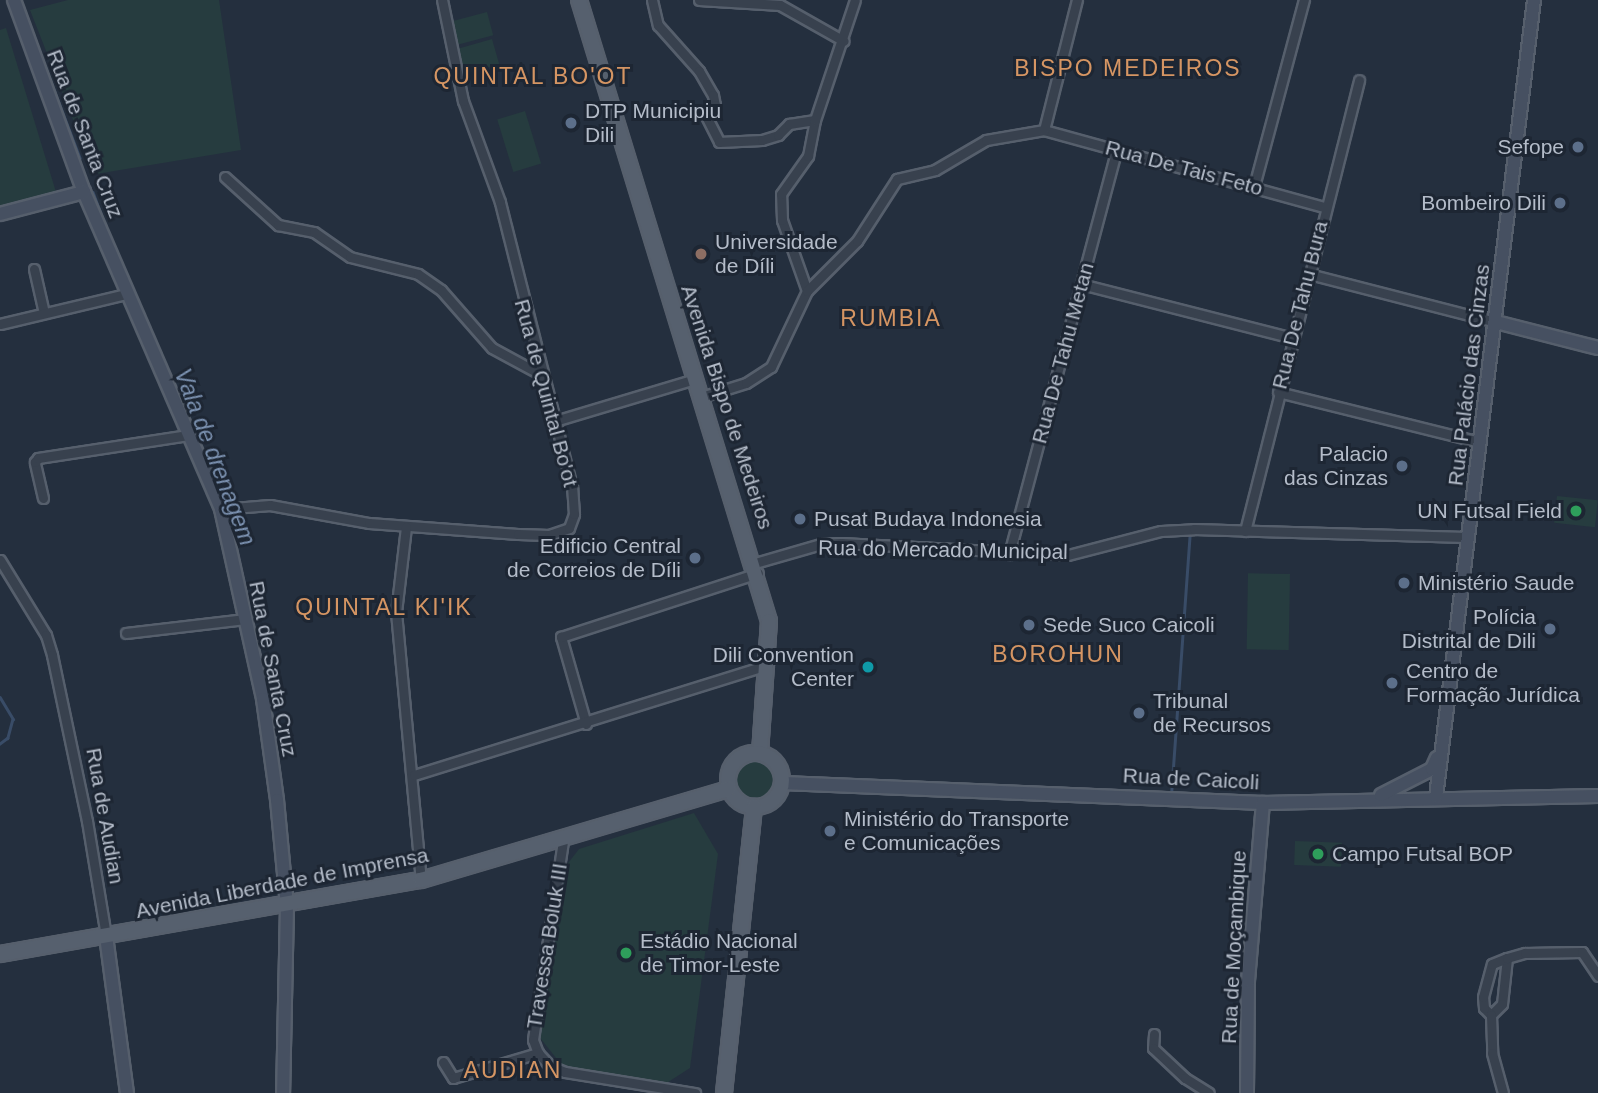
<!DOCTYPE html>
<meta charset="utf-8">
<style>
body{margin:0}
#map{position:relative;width:1598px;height:1093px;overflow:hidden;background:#242f3e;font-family:Arial,sans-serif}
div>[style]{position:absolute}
.green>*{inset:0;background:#263c3f;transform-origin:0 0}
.round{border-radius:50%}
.stream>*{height:2.5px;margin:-1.25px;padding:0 1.25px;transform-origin:1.25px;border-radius:1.25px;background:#394c67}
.roads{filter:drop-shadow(2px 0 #565f6c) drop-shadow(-2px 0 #565f6c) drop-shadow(0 2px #565f6c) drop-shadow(0 -2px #565f6c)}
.street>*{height:9px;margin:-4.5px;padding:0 4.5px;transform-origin:4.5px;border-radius:4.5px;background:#38414e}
.secondary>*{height:12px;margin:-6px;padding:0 6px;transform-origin:6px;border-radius:6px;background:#465061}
.primary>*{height:14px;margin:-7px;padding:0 7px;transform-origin:7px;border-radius:7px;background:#56606e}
.primary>.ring{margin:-7px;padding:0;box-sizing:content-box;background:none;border:14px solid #56606e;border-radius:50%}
.dots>*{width:19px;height:19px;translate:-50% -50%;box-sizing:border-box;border:4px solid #1d2633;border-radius:50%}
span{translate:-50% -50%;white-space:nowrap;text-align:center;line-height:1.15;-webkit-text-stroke:6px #1d2633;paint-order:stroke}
.poi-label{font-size:21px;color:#b4bcc9}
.left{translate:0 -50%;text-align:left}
.right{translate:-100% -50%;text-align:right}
.street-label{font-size:21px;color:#b4bcc9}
.neighbourhood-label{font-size:23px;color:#d59563;letter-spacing:2px}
.water-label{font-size:23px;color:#7c92b1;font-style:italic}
</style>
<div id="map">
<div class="green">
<i style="clip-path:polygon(68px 0,219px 0,241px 150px,90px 175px,88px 158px,30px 10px)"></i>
<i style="left:487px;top:12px;width:24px;height:39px;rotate:75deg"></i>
<i style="clip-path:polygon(6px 28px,56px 192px,0 208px,0 30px)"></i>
<i style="left:492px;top:39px;width:26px;height:39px;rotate:74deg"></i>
<i style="left:525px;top:111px;width:55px;height:29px;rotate:73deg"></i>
<i style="left:1557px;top:496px;width:41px;height:27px;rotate:6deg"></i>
<i style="left:1290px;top:574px;width:76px;height:42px;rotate:91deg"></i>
<i class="round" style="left:732px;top:757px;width:44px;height:44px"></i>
<i style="clip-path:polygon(694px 813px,718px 854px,690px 1068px,662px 1086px,564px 1068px,537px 1034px,562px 871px,579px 849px)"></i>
<i style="left:1295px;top:841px;width:47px;height:24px;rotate:2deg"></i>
</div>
<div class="stream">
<i style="left:25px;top:13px;width:155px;rotate:69.2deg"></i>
<i style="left:93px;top:192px;width:46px;rotate:69.6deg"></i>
<i style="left:0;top:697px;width:26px;rotate:59deg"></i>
<i style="left:13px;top:719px;width:20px;rotate:105deg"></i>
<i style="left:8px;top:738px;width:10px;rotate:143deg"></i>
<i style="left:1171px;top:795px;width:263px;rotate:-85.9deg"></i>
</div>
<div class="roads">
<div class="street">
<i style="left:652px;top:0;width:26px;rotate:77deg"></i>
<i style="left:658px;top:25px;width:62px;rotate:48.3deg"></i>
<i style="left:699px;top:71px;width:28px;rotate:60deg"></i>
<i style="left:713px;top:95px;width:10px;rotate:79deg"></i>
<i style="left:715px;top:105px;width:13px;rotate:138deg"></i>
<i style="left:705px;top:114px;width:31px;rotate:63deg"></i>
<i style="left:719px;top:142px;width:43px;rotate:-2.7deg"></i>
<i style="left:762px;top:140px;width:17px;rotate:-17deg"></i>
<i style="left:778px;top:135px;width:16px;rotate:-45deg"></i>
<i style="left:789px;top:124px;width:26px;rotate:-9deg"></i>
<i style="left:699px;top:0;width:81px;rotate:3.5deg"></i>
<i style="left:780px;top:5px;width:73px;rotate:29.4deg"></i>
<i style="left:1044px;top:130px;width:290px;rotate:15.4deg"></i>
<i style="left:225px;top:177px;width:72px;rotate:42.2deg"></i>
<i style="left:278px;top:225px;width:37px;rotate:11deg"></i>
<i style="left:314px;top:232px;width:44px;rotate:34.8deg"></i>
<i style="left:350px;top:257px;width:70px;rotate:14deg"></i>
<i style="left:418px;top:274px;width:28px;rotate:35deg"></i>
<i style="left:441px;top:290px;width:77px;rotate:48.7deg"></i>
<i style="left:492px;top:348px;width:57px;rotate:28.4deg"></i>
<i style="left:1254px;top:186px;width:193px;rotate:-75deg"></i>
<i style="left:34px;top:269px;width:45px;rotate:77.2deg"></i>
<i style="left:1309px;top:274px;width:193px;rotate:14.4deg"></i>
<i style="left:1081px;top:284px;width:219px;rotate:14.3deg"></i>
<i style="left:807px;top:291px;width:75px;rotate:-109.4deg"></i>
<i style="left:782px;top:220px;width:26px;rotate:-92deg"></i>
<i style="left:781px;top:194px;width:47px;rotate:-54.6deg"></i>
<i style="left:808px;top:156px;width:37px;rotate:-79deg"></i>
<i style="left:815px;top:120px;width:126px;rotate:-71.6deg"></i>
<i style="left:0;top:324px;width:130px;rotate:-13.4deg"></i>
<i style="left:1278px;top:392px;width:208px;rotate:13.9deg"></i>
<i style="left:701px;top:397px;width:47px;rotate:-17.3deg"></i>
<i style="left:746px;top:383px;width:30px;rotate:-33deg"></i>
<i style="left:771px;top:367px;width:84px;rotate:-64.7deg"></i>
<i style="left:807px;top:291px;width:71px;rotate:-45deg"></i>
<i style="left:857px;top:241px;width:74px;rotate:-57.2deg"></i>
<i style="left:897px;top:179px;width:39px;rotate:-13deg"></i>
<i style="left:935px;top:170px;width:59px;rotate:-30.5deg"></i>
<i style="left:986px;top:140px;width:59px;rotate:-9.8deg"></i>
<i style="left:1044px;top:130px;width:134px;rotate:-75.8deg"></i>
<i style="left:555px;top:421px;width:146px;rotate:-16.7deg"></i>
<i style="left:43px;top:498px;width:37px;rotate:-103deg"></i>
<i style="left:35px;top:462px;width:5px;rotate:-53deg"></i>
<i style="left:38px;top:458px;width:152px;rotate:-8.7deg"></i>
<i style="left:221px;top:509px;width:49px;rotate:-4.7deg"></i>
<i style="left:270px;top:505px;width:101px;rotate:10.3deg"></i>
<i style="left:369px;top:523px;width:149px;rotate:4.2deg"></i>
<i style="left:518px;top:534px;width:31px;rotate:2deg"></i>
<i style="left:549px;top:535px;width:21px;rotate:-19deg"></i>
<i style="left:569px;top:528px;width:15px;rotate:-70deg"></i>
<i style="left:574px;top:514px;width:27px;rotate:-94deg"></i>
<i style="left:572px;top:487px;width:294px;rotate:-104.2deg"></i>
<i style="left:500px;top:202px;width:108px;rotate:-110.1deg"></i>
<i style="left:463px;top:101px;width:103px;rotate:-101.7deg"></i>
<i style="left:406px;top:527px;width:86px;rotate:96.7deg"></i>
<i style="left:396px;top:612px;width:269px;rotate:84.7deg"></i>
<i style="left:1245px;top:531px;width:465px;rotate:-75.8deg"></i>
<i style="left:1009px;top:554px;width:417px;rotate:-75.1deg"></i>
<i style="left:0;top:560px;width:88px;rotate:58.5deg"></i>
<i style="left:46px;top:635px;width:21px;rotate:73deg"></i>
<i style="left:52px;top:655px;width:170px;rotate:78.1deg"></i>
<i style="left:87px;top:821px;width:117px;rotate:80.6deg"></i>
<i style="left:755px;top:563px;width:69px;rotate:-16.1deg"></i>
<i style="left:821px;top:544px;width:20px;rotate:-3deg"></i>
<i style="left:841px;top:543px;width:227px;rotate:3deg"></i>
<i style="left:1068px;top:555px;width:96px;rotate:-14.5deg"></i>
<i style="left:1161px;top:531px;width:33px;rotate:-3deg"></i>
<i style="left:1194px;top:529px;width:272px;rotate:1.7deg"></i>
<i style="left:126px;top:633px;width:120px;rotate:-6.7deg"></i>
<i style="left:586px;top:724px;width:91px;rotate:-106deg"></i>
<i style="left:561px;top:637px;width:207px;rotate:-18deg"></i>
<i style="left:414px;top:775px;width:371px;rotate:-17.3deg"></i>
<i style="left:563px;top:841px;width:201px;rotate:98.6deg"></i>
<i style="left:533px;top:1040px;width:14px;rotate:69deg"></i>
<i style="left:538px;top:1053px;width:18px;rotate:47deg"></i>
<i style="left:550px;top:1066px;width:16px;rotate:22deg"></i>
<i style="left:565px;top:1072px;width:132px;rotate:9.2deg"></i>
<i style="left:1507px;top:958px;width:46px;rotate:96.2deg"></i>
<i style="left:1502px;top:1004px;width:16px;rotate:135deg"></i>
<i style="left:1491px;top:1015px;width:10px;rotate:-135deg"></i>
<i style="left:1484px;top:1008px;width:11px;rotate:-95deg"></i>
<i style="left:1483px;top:997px;width:34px;rotate:-75deg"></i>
<i style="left:1492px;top:964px;width:16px;rotate:-22deg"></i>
<i style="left:1507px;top:958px;width:19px;rotate:-16deg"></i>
<i style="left:1525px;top:953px;width:57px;rotate:-1deg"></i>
<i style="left:1582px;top:952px;width:29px;rotate:56deg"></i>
<i style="left:1491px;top:1015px;width:38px;rotate:88deg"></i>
<i style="left:1492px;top:1053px;width:41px;rotate:74.6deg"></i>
<i style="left:1154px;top:1034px;width:14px;rotate:94deg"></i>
<i style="left:1153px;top:1048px;width:44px;rotate:43.2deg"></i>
<i style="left:1185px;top:1078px;width:28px;rotate:32deg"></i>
<i style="left:443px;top:1062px;width:19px;rotate:58deg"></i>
<i style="left:453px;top:1078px;width:89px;rotate:-16.4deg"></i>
</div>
<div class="secondary">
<i style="left:14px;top:0;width:204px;rotate:70deg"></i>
<i style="left:84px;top:192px;width:345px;rotate:66.6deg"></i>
<i style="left:221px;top:509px;width:195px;rotate:77.5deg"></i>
<i style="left:263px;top:699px;width:102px;rotate:82.1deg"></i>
<i style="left:277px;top:800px;width:106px;rotate:84.6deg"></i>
<i style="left:287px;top:906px;width:187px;rotate:91.2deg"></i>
<i style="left:0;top:214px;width:87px;rotate:-14.7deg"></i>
<i style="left:1496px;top:322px;width:105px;rotate:14.3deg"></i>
<i style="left:783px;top:783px;width:480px;rotate:2.4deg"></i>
<i style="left:1263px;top:803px;width:335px;rotate:-1.2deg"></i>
<i style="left:1381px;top:795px;width:57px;rotate:-27deg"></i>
<i style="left:1432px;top:769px;width:12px;rotate:-66deg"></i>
<i style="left:1436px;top:797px;width:803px;rotate:-82.99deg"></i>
<i style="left:106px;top:936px;width:158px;rotate:82.4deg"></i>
<i style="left:1247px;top:1093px;width:112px;rotate:-89.5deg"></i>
<i style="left:1248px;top:981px;width:179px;rotate:-85.2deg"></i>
</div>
<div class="primary">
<i style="left:579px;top:0;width:649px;rotate:72.99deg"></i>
<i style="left:769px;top:621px;width:132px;rotate:93.9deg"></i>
<i class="ring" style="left:728px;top:753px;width:40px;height:40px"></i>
<i style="left:0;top:954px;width:427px;rotate:-10deg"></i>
<i style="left:421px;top:880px;width:321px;rotate:-16.5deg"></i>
<i style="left:724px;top:1093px;width:288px;rotate:-84deg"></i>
</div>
</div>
<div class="dots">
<i style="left:571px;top:123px;background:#5c6f8a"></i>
<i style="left:1578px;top:147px;background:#5c6f8a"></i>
<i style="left:1560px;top:203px;background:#5c6f8a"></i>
<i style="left:701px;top:254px;background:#8d6e63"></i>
<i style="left:1402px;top:466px;background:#5c6f8a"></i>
<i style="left:1576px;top:511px;background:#2e9e5b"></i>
<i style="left:800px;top:519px;background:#5c6f8a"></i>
<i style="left:695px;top:558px;background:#5c6f8a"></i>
<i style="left:1404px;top:583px;background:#5c6f8a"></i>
<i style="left:1029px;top:625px;background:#5c6f8a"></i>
<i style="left:1550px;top:629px;background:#5c6f8a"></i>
<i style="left:868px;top:667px;background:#0f9aa8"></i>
<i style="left:1392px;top:683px;background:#5c6f8a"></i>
<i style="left:1139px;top:713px;background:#5c6f8a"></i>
<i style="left:830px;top:831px;background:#5c6f8a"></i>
<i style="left:1318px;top:854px;background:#2e9e5b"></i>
<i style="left:626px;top:953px;background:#2e9e5b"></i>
</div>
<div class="poi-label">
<span class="left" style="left:585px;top:123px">DTP Municipiu<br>Dili</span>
<span class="right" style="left:1564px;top:147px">Sefope</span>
<span class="right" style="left:1546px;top:203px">Bombeiro Dili</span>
<span class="left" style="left:715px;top:254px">Universidade<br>de Díli</span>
<span class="right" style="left:1388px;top:466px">Palacio<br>das Cinzas</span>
<span class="right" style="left:1562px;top:511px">UN Futsal Field</span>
<span class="left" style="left:814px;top:519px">Pusat Budaya Indonesia</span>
<span class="right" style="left:681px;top:558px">Edificio Central<br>de Correios de Díli</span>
<span class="left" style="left:1418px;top:583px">Ministério Saude</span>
<span class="right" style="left:1536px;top:629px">Polícia<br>Distrital de Dili</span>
<span class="left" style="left:1043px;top:625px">Sede Suco Caicoli</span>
<span class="right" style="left:854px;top:667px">Dili Convention<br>Center</span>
<span class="left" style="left:1406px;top:683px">Centro de<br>Formação Jurídica</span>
<span class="left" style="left:1153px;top:713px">Tribunal<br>de Recursos</span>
<span class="left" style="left:844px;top:831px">Ministério do Transporte<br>e Comunicações</span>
<span class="left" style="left:1332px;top:854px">Campo Futsal BOP</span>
<span class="left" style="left:640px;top:953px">Estádio Nacional<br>de Timor-Leste</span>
</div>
<div class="street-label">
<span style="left:85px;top:134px;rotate:69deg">Rua de Santa Cruz</span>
<span style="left:1184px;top:168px;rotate:15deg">Rua De Tais Feto</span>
<span style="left:1300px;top:305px;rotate:-76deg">Rua De Tahu Bura</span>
<span style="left:1063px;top:353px;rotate:-75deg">Rua De Tahu Metan</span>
<span style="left:1469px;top:375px;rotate:-83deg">Rua Palácio das Cinzas</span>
<span style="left:546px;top:393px;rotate:75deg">Rua de Quintal Bo'ot</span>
<span style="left:727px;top:407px;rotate:72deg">Avenida Bispo de Medeiros</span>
<span style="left:943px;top:550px;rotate:1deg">Rua do Mercado Municipal</span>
<span style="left:273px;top:669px;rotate:79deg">Rua de Santa Cruz</span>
<span style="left:1191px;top:779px;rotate:3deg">Rua de Caicoli</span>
<span style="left:105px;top:816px;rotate:80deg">Rua de Audian</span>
<span style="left:282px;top:883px;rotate:-11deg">Avenida Liberdade de Imprensa</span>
<span style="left:547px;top:946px;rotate:-81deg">Travessa Boluk III</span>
<span style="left:1234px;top:947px;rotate:-87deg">Rua de Moçambique</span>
</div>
<div class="neighbourhood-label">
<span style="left:1128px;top:68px">BISPO MEDEIROS</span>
<span style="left:533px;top:76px">QUINTAL BO'OT</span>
<span style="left:891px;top:318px">RUMBIA</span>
<span style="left:384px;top:607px">QUINTAL KI'IK</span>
<span style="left:1058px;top:654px">BOROHUN</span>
<span style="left:513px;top:1070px">AUDIAN</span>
</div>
<div class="water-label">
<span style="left:215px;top:457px;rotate:69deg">Vala de drenagem</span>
</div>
</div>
